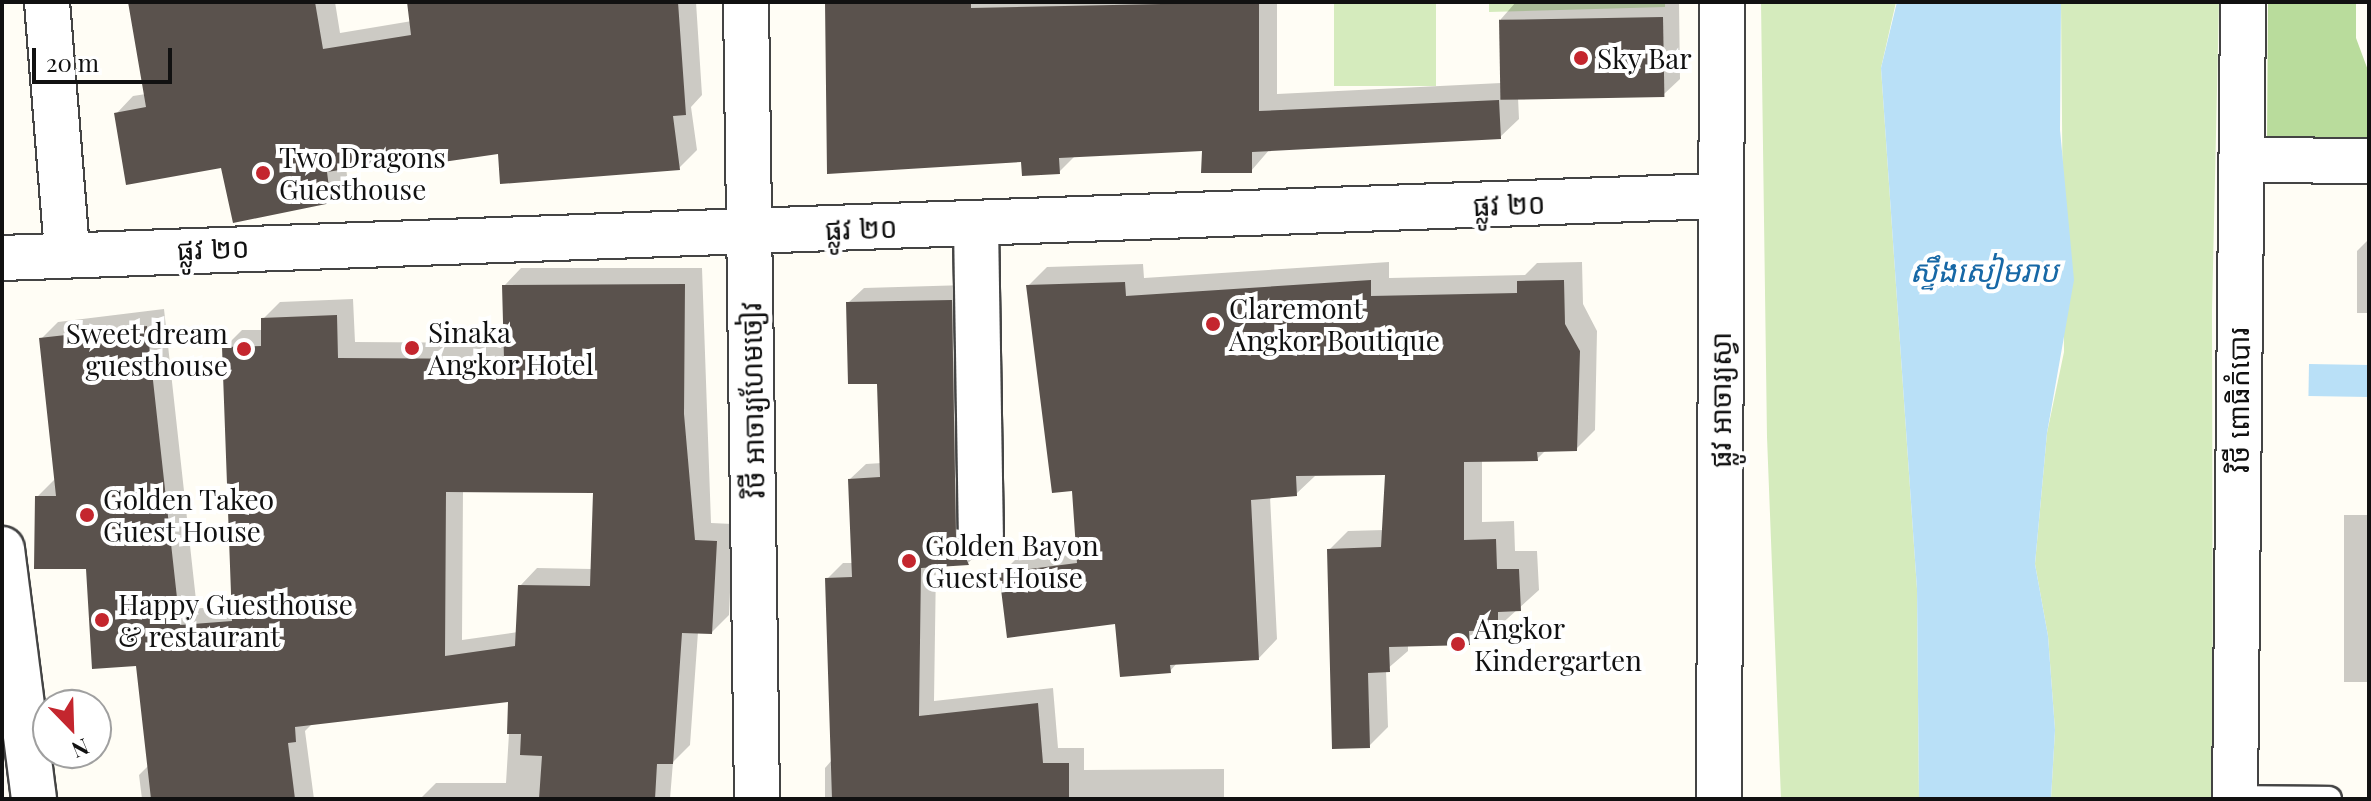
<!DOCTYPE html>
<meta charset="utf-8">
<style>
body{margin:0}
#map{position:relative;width:2371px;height:801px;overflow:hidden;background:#fffdf5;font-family:"Playfair Display","Noto Sans Khmer",serif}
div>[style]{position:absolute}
.green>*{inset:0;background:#d5ebbd;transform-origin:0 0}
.forest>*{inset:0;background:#b9dc9c}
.water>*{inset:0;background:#b9e0f7;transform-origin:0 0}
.shadow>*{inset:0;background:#0003;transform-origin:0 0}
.building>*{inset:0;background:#5a524d;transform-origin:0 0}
.roads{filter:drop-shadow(2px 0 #444) drop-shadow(-2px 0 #444) drop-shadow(0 2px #444) drop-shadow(0 -2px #444)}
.service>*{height:24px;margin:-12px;padding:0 12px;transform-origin:12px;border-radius:12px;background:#fff}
.minor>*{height:44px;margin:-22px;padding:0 22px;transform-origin:22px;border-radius:22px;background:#fff}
.tertiary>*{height:44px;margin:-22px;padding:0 22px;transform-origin:22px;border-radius:22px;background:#fff}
.dots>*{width:22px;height:22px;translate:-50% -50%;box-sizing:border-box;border:4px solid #fff;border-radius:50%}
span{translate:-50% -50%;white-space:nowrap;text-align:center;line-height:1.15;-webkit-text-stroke:8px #fff;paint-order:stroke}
.poi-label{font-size:28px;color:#111}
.left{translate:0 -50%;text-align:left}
.right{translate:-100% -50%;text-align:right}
.street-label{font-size:28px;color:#111}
.water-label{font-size:30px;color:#1768a6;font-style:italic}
.frame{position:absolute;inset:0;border:4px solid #111;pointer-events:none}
.north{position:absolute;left:32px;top:689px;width:80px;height:80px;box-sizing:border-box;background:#fff;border:2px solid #a0a0a0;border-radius:50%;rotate:157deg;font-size:22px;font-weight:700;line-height:32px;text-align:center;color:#111}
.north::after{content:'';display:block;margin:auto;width:28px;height:36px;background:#c4262e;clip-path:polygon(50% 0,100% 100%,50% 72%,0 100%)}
.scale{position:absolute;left:32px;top:48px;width:140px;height:36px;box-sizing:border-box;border:4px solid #111;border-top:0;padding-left:10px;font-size:24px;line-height:28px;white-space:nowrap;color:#111;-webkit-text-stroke:6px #fff;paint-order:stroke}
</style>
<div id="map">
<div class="green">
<i style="left:1334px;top:2px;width:102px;height:84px"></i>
<i style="clip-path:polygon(1489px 2px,1665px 2px,1665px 7px,1489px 12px)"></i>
<i style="clip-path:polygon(1761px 2px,1896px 2px,1881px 68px,1917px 589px,1919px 799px,1781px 799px,1767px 437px)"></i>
<i style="clip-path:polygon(2061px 2px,2219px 2px,2212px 311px,2213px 799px,2051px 799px,2055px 730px,2048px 636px,2035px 564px,2047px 433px,2064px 352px)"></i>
</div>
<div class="forest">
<i style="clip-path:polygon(2268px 2px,2356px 2px,2356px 38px,2369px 73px,2369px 143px,2267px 142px)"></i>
</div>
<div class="water">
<i style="clip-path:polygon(1897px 2px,2061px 2px,2060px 130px,2074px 280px,2047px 433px,2035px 564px,2048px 636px,2055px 730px,2051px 799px,1919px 799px,1917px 589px,1881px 68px)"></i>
<i style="left:2309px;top:364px;width:60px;height:32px;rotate:1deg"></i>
</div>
<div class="shadow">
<i style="clip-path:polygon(130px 2px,335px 2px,340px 33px,412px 21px,409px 2px,696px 2px,702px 95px,691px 107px,697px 150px,679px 168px,499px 152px,430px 153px,346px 167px,348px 184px,330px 202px,223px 166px,116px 114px,133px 96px,146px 94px)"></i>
<i style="clip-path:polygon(827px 2px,1277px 2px,1277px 94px,1501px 83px,1501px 19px,1516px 2px,1679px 2px,1680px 79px,1663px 95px,1518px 97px,1519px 119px,1500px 137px,1270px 149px,1251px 171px,1204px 149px,1076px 155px,1059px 172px,1023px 160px)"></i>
<i style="clip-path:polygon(2369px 239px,2369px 313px,2357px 313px,2357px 251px)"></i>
<i style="clip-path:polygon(1389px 262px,1389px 278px,1525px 275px,1537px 263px,1582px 262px,1583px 304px,1597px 331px,1595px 430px,1576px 449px,1546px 450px,1537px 459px,1482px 460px,1482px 522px,1514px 521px,1515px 551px,1537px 551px,1539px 590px,1497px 628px,1483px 628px,1469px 643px,1408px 644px,1408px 651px,1386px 670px,1388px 727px,1369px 746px,1329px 550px,1348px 531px,1384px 530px,1387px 473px,1315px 476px,1296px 494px,1270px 496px,1277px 639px,1259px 658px,1178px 662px,1170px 671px,1117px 622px,1001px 574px,1020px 555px,1078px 547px,1073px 488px,1028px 286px,1047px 267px,1143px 264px,1144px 278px)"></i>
<i style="clip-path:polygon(evenodd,521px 268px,702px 268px,711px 523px,733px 524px,729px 615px,712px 632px,698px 632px,690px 745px,673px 762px,670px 799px,420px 799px,436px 783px,506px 783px,511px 700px,313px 723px,305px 731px,314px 799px,142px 799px,139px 775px,149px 765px,136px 655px,88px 567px,37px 497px,55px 479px,41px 339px,58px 322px,164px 309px,196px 600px,187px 609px,233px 606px,224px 348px,242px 330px,263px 330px,263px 319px,280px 302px,353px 299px,355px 342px,506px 343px,504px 286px,521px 268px,463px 491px,595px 491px,592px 569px,537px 568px,520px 586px,518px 632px,462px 640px,463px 491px)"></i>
<i style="clip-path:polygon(evenodd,967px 285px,984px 548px,968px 563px,936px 565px,934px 701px,1053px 688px,1058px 748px,1084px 748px,1084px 770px,1224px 769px,1224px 799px,825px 799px,825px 768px,832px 760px,827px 579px,843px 563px,854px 563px,850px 479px,866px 464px,882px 463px,879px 381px,848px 303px,864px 288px,967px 285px,954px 526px,965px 551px,961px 551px,954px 526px)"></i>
<i style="left:2369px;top:515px;width:167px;height:25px;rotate:90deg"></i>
</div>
<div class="building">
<i style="clip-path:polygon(128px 2px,315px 2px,323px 49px,411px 35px,407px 2px,678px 2px,686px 115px,673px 116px,680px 170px,500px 184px,498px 154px,429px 164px,428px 156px,327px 172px,331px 203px,233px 223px,221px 168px,126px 185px,114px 113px,146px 107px)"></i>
<i style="clip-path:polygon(825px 2px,971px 2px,971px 8px,1259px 2px,1259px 111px,1499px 100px,1501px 139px,1252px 152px,1252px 173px,1201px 173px,1202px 151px,1059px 158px,1060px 174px,1022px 176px,1021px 162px,827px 174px)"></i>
<i style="left:1663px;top:17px;width:80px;height:164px;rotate:89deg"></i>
<i style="clip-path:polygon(1371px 280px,1371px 296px,1517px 293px,1517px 281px,1564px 280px,1565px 324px,1580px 351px,1577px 451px,1537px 452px,1538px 461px,1464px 462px,1464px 540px,1496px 539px,1497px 569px,1519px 569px,1521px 611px,1498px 612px,1498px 630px,1469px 631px,1470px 645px,1389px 647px,1390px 672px,1368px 673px,1370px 748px,1332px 749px,1327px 549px,1381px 547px,1385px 475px,1296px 476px,1297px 496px,1251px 500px,1259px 660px,1170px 665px,1171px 673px,1120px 677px,1115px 624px,1007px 638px,999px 573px,1077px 563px,1072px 491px,1052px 493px,1026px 285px,1125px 282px,1126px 296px)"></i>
<i style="clip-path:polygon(evenodd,685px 284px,684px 414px,695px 540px,717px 541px,712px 634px,682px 633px,673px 764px,657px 764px,655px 799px,539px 799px,542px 756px,520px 755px,521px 734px,507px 734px,508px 702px,295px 727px,296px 742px,288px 743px,295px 799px,151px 799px,136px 666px,92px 669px,86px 569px,34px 569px,35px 496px,56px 496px,39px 338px,147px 326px,180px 625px,232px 621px,222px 347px,261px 346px,261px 318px,337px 315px,338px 358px,504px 359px,502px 285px,685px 284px,446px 492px,593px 493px,590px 586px,518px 585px,515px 646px,445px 656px,446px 492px)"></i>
<i style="clip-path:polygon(952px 300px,956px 536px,969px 565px,921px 568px,919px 716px,1038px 703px,1043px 763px,1069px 763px,1069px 799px,832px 799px,825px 578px,852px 577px,848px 479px,880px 477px,877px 384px,848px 384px,846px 302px)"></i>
</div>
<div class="roads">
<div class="service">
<i style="left:2235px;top:798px;width:94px;rotate:0.6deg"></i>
</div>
<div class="minor">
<i style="left:47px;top:2px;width:252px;rotate:85.4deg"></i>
<i style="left:2241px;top:160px;width:128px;rotate:0.4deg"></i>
<i style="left:976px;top:224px;width:312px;rotate:89.1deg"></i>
<i style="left:2px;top:258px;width:1719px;rotate:-2.07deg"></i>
<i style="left:2px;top:549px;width:252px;rotate:82.7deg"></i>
<i style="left:1719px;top:799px;width:797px;rotate:-89.78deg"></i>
</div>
<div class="tertiary">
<i style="left:746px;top:2px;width:797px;rotate:89.21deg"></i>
<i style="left:2235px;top:799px;width:797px;rotate:-89.42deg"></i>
</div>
</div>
<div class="dots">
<i style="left:1581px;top:58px;background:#c4262e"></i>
<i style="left:263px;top:173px;background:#c4262e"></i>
<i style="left:1213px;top:324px;background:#c4262e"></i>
<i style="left:412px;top:348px;background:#c4262e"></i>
<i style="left:244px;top:349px;background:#c4262e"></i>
<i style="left:87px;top:515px;background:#c4262e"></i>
<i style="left:909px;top:561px;background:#c4262e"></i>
<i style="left:102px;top:620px;background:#c4262e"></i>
<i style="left:1458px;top:644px;background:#c4262e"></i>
</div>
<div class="poi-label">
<span class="left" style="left:1597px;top:58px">Sky Bar</span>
<span class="left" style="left:279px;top:173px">Two Dragons<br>Guesthouse</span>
<span class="left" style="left:1229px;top:324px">Claremont<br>Angkor Boutique</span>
<span class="left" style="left:428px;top:348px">Sinaka<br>Angkor Hotel</span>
<span class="right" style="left:228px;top:349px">Sweet dream<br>guesthouse</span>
<span class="left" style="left:103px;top:515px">Golden Takeo<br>Guest House</span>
<span class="left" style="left:925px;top:561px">Golden Bayon<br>Guest House</span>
<span class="left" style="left:118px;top:620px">Happy Guesthouse<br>&amp; restaurant</span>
<span class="left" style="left:1474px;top:644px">Angkor<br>Kindergarten</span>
</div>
<div class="street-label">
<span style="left:1509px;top:204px;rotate:-2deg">ផ្លូវ ២០</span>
<span style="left:861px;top:228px;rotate:-2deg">ផ្លូវ ២០</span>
<span style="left:213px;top:248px;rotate:-2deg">ផ្លូវ ២០</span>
<span style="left:752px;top:400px;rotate:-91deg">វិថី អាចារ្យហែមចៀវ</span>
<span style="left:1720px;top:400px;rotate:-90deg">ផ្លូវ អាចារ្យស្វា</span>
<span style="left:2238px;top:400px;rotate:-90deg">វិថី ពោធិកំបោរ</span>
</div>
<div class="water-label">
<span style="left:1984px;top:270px">ស្ទឹងសៀមរាប</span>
</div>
<div class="frame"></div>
<div class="north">N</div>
<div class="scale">20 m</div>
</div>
